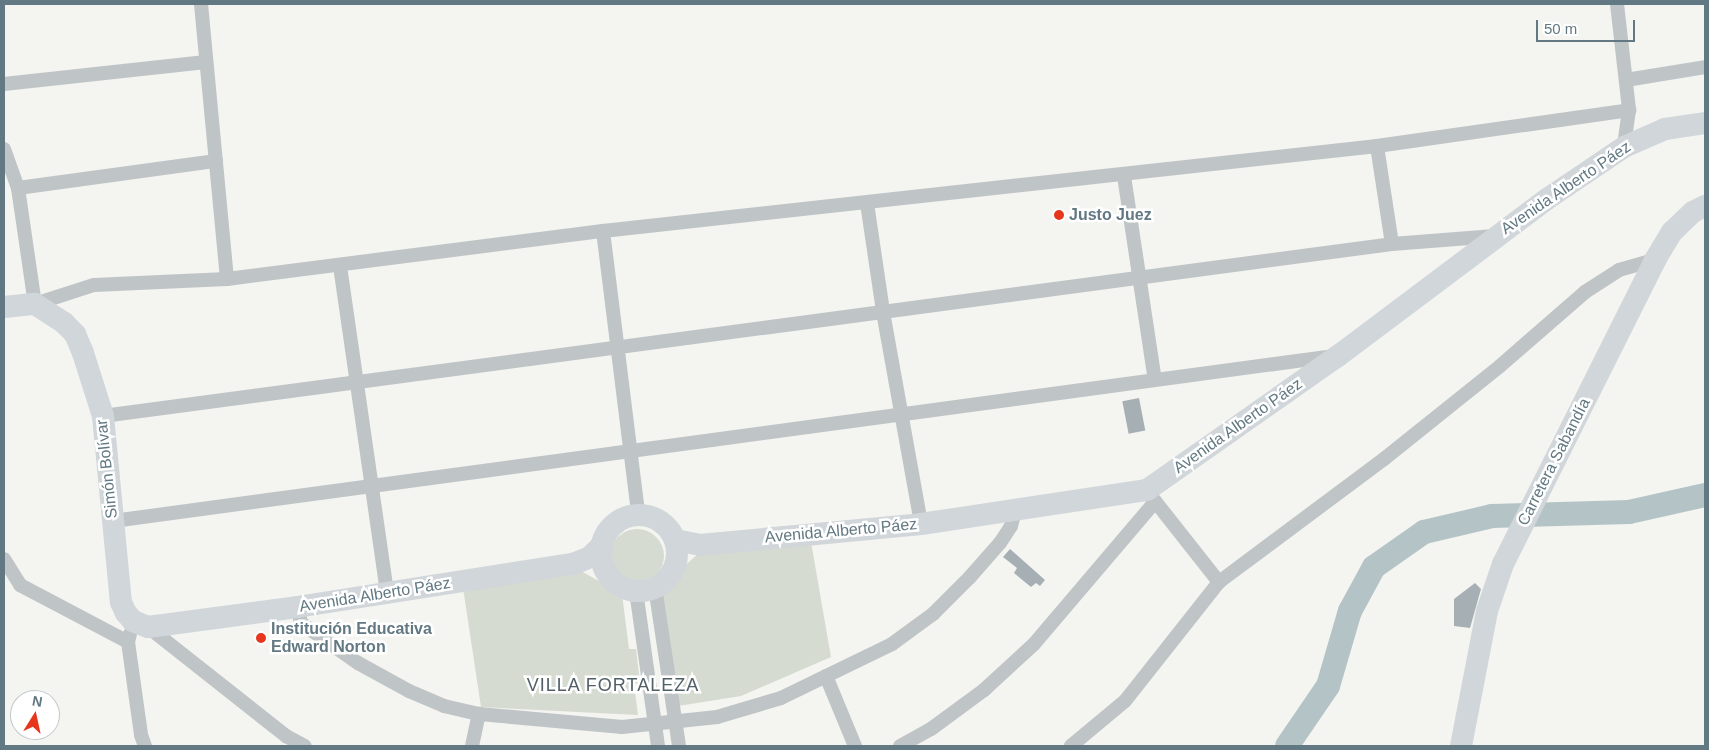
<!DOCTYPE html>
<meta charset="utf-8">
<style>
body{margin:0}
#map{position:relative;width:1709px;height:750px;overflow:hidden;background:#f4f4f0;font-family:Arial,sans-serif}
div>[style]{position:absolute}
.green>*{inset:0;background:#d6dbd1}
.round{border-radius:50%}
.river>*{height:24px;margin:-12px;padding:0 12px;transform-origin:12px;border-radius:12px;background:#b4c4c6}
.building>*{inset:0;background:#a6b0b4;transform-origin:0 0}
.minor>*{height:14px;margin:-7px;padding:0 7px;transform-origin:7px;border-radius:7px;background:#bfc4c6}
.primary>*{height:22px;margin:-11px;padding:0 11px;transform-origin:11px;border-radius:11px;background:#d0d6da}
.primary>.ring{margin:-11px;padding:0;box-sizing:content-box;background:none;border:22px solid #d0d6da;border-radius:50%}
.dots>*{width:14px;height:14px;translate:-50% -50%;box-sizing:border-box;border:2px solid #fff;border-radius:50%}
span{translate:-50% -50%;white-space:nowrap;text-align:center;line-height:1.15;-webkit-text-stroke:5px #fff;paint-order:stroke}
.street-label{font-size:16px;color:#627882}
.poi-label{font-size:16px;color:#627882;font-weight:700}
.left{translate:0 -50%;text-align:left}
.neighbourhood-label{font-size:18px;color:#516067;letter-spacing:1px}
.frame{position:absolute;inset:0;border:5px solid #627882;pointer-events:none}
.north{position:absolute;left:10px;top:690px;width:50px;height:50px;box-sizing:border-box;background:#fff;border:1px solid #c0c9cd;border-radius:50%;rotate:10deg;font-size:14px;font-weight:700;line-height:20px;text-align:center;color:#627882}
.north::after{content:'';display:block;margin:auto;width:18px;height:22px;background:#e7361e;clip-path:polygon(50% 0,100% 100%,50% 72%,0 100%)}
.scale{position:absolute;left:1536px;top:20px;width:99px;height:22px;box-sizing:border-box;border:2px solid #627882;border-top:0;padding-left:6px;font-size:15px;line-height:18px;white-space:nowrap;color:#627882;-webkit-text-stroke:4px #fff;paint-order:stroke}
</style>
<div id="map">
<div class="green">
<i class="round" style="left:610px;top:529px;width:54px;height:54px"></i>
<i style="clip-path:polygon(811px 542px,831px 657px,741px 696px,678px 706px,657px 598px,682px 568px,698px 554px)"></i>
<i style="clip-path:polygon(581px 571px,622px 594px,629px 649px,636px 649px,640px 683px,634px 684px,638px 715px,481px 707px,463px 588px)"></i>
</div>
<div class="river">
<i style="left:1287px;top:746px;width:73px;rotate:-55.7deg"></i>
<i style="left:1328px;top:686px;width:78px;rotate:-73.7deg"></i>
<i style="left:1350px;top:611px;width:50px;rotate:-61.4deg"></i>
<i style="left:1374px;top:567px;width:61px;rotate:-35deg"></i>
<i style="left:1424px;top:532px;width:70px;rotate:-13.2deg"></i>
<i style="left:1492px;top:516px;width:137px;rotate:-1.7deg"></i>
<i style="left:1629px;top:512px;width:78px;rotate:-12.6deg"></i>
</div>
<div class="building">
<i style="left:1139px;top:398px;width:33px;height:17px;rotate:79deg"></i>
<i style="clip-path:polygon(1010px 549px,1045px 580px,1040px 586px,1036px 583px,1031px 587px,1014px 573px,1017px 568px,1003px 557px)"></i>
<i style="clip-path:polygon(1475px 583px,1481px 589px,1470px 628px,1454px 626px,1454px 599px)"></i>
</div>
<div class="minor">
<i style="left:201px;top:4px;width:276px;rotate:84.6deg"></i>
<i style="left:1617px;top:4px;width:107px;rotate:83.5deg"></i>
<i style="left:1629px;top:110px;width:37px;rotate:98deg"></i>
<i style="left:1626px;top:80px;width:80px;rotate:-9.3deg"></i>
<i style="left:4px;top:84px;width:203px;rotate:-6.2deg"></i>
<i style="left:1377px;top:146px;width:99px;rotate:81.3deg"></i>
<i style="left:4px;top:149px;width:41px;rotate:70.3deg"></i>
<i style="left:18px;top:188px;width:117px;rotate:81.7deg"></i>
<i style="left:35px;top:304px;width:62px;rotate:-17.9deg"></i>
<i style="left:94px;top:285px;width:133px;rotate:-2.6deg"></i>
<i style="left:227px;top:279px;width:379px;rotate:-7.3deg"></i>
<i style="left:603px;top:231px;width:779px;rotate:-6.27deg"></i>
<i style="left:1377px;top:146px;width:255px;rotate:-8.1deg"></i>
<i style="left:1124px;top:176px;width:206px;rotate:81.4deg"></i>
<i style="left:18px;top:188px;width:200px;rotate:-7.8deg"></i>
<i style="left:867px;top:203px;width:110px;rotate:81.6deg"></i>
<i style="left:883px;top:312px;width:215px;rotate:79.8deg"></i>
<i style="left:603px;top:231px;width:285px;rotate:82.9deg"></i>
<i style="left:340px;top:266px;width:330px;rotate:81.8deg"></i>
<i style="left:103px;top:416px;width:1300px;rotate:-7.6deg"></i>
<i style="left:1392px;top:244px;width:103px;rotate:-4.4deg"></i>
<i style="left:1151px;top:496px;width:110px;rotate:51.7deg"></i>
<i style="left:113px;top:521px;width:1231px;rotate:-7.7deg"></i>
<i style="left:4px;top:559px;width:31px;rotate:58deg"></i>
<i style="left:20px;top:585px;width:122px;rotate:27.8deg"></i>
<i style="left:655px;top:587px;width:161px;rotate:81.4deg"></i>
<i style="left:636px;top:591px;width:157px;rotate:81.9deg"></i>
<i style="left:297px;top:607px;width:16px;rotate:76deg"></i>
<i style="left:301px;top:623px;width:70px;rotate:35.1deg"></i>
<i style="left:358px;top:663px;width:58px;rotate:28.8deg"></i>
<i style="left:409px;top:691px;width:38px;rotate:23deg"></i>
<i style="left:444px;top:706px;width:36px;rotate:13deg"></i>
<i style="left:479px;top:714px;width:144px;rotate:5.2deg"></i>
<i style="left:622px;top:727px;width:96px;rotate:-6deg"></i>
<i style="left:717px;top:717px;width:67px;rotate:-16.5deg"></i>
<i style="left:781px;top:698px;width:123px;rotate:-25.9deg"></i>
<i style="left:892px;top:644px;width:51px;rotate:-36.2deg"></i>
<i style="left:933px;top:614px;width:52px;rotate:-45deg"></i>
<i style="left:970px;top:577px;width:45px;rotate:-48.6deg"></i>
<i style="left:1000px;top:543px;width:20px;rotate:-57deg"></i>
<i style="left:1011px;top:526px;width:16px;rotate:-75deg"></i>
<i style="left:148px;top:627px;width:176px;rotate:38.3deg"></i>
<i style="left:286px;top:736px;width:21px;rotate:28deg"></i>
<i style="left:130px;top:634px;width:8px;rotate:104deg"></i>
<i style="left:128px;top:642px;width:94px;rotate:82deg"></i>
<i style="left:141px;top:735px;width:12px;rotate:70deg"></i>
<i style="left:826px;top:676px;width:76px;rotate:67.5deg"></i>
<i style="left:472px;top:746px;width:33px;rotate:-78deg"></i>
<i style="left:900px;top:746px;width:35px;rotate:-29deg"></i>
<i style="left:931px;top:729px;width:66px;rotate:-36.3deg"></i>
<i style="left:984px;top:690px;width:68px;rotate:-42.6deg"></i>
<i style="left:1034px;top:644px;width:187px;rotate:-49.6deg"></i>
<i style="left:1071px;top:746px;width:70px;rotate:-39.8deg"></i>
<i style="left:1125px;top:701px;width:152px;rotate:-51.7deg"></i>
<i style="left:1219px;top:582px;width:206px;rotate:-36.7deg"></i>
<i style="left:1384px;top:459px;width:149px;rotate:-38.7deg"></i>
<i style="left:1500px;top:366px;width:113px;rotate:-41deg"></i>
<i style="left:1585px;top:292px;width:40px;rotate:-32.9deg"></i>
<i style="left:1619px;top:270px;width:37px;rotate:-16deg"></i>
</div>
<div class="primary">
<i style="left:4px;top:307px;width:31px;rotate:-6deg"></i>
<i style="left:35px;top:304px;width:35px;rotate:33deg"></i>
<i style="left:64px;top:323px;width:16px;rotate:45deg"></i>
<i style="left:75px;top:334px;width:21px;rotate:67deg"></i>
<i style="left:83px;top:353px;width:66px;rotate:72.4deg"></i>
<i style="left:103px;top:416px;width:187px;rotate:84.5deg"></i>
<i style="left:121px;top:602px;width:12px;rotate:66deg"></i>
<i style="left:126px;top:613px;width:11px;rotate:49deg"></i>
<i style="left:133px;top:621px;width:16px;rotate:22deg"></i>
<i style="left:148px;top:627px;width:150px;rotate:-7.6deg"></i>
<i style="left:297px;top:607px;width:279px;rotate:-8.9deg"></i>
<i style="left:573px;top:564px;width:18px;rotate:-22deg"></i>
<i style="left:590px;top:557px;width:16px;rotate:-45deg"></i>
<i class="ring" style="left:601px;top:515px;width:54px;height:54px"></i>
<i style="left:675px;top:540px;width:25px;rotate:11deg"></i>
<i style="left:700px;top:545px;width:222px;rotate:-5.4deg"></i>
<i style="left:921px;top:524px;width:229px;rotate:-8.6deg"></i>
<i style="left:1147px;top:490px;width:233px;rotate:-35.1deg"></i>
<i style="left:1338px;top:356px;width:261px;rotate:-36.9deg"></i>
<i style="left:1547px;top:199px;width:93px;rotate:-34deg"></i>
<i style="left:1624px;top:147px;width:45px;rotate:-23.7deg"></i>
<i style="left:1665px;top:129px;width:40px;rotate:-8.5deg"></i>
<i style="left:1461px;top:746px;width:137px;rotate:-79.1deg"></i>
<i style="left:1487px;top:611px;width:50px;rotate:-71.2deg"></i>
<i style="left:1503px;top:564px;width:340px;rotate:-63.4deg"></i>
<i style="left:1655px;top:260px;width:33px;rotate:-59deg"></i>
<i style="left:1672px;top:232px;width:29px;rotate:-44deg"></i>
<i style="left:1693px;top:212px;width:13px;rotate:-27deg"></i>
</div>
<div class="dots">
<i style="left:1059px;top:215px;background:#e7361e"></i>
<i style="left:261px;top:638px;background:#e7361e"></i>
</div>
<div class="street-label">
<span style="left:1566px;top:188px;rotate:-34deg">Avenida Alberto Páez</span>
<span style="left:1238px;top:426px;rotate:-35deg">Avenida Alberto Páez</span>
<span style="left:1554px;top:462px;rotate:-63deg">Carretera Sabandía</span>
<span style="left:107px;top:469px;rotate:-96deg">Simón Bolívar</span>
<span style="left:841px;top:531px;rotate:-5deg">Avenida Alberto Páez</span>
<span style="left:375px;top:595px;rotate:-9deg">Avenida Alberto Páez</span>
</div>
<div class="poi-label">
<span class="left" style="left:1069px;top:215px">Justo Juez</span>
<span class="left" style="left:271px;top:638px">Institución Educativa<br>Edward Norton</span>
</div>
<div class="neighbourhood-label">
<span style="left:613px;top:685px">VILLA FORTALEZA</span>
</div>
<div class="frame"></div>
<div class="north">N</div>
<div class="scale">50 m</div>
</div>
